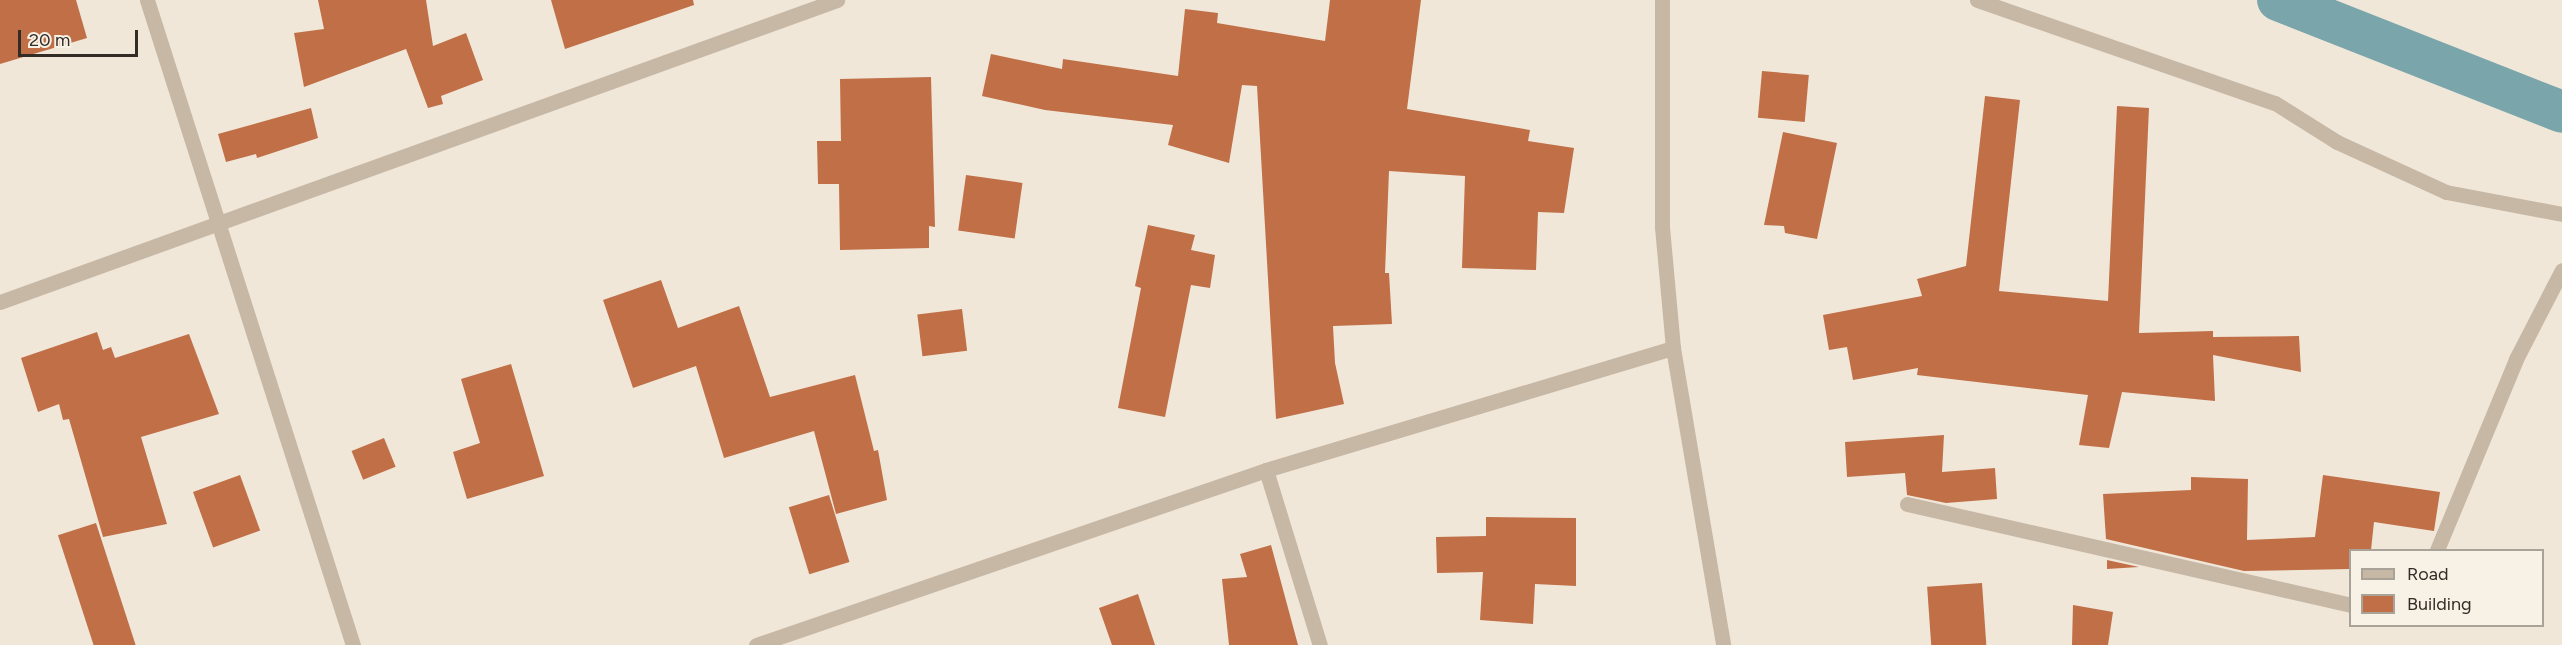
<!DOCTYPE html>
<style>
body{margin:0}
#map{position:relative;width:2562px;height:645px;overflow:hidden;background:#f0e7d9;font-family:Figtree,sans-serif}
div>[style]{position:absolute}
.canal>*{height:42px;margin:-21px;padding:0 21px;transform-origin:21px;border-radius:21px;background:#79a5ab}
.building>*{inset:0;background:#c06f47;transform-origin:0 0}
.street>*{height:15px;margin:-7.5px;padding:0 7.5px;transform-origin:7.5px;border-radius:7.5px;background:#c7b8a6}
span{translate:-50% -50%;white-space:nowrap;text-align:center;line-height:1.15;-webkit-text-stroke:4.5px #f8f1e5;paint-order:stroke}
.legend{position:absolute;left:2349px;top:549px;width:195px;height:78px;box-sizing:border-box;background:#f8f1e5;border:2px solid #a9a299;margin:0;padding:8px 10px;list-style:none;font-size:18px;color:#332c26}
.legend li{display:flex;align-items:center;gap:12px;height:30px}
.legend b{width:30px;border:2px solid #a9a299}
.scale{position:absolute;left:18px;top:30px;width:120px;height:27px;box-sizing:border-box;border:3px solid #332c26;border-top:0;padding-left:8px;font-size:18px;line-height:21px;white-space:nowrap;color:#332c26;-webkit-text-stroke:4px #f8f1e5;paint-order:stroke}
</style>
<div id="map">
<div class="canal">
<i style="left:2278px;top:0;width:305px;rotate:21.5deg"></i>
</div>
<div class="building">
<i style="clip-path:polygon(0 0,76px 0,87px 38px,0 64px)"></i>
<i style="clip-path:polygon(318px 0,426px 0,433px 46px,466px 33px,483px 80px,441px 96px,443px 104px,428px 108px,406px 49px,304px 87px,294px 33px,324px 29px)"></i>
<i style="clip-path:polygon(551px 0,693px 0,694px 5px,565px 49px)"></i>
<i style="clip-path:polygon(1330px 0,1421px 0,1407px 109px,1530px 130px,1528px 141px,1574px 148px,1564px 213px,1538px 212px,1536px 270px,1462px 268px,1465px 176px,1389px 171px,1385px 273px,1389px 273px,1392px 324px,1333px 326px,1335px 363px,1344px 404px,1276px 419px,1257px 86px,1242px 85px,1229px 163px,1168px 145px,1173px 125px,1045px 110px,982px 96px,991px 54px,1062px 69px,1063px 59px,1178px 76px,1185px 9px,1218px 13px,1217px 23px,1325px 41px)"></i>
<i style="left:1762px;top:71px;width:47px;height:47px;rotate:5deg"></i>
<i style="clip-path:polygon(931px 77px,935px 227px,929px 226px,929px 248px,840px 250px,839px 184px,818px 184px,817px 141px,841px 141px,840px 79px)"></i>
<i style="clip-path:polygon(1985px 96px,2020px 100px,1999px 291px,2108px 301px,2117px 106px,2149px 108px,2139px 333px,2213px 331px,2213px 337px,2299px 336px,2301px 372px,2213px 355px,2215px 401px,2122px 392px,2109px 448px,2079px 445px,2088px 395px,1917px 375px,1918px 368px,1853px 380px,1847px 347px,1829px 350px,1823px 315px,1922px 296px,1917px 279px,1966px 266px)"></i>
<i style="clip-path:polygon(311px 108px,318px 138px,257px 158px,256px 154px,226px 162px,218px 134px)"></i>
<i style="clip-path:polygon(1783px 132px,1837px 143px,1817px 239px,1785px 233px,1784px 226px,1764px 225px)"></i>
<i style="left:966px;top:175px;width:57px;height:56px;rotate:8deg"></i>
<i style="clip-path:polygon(1148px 225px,1195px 235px,1191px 250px,1215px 255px,1210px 288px,1191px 285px,1165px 417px,1118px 408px,1141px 288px,1135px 286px)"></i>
<i style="clip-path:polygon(661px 280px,678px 328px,739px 306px,770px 397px,855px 375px,874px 451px,878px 450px,887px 500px,836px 514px,814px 431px,724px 458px,696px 366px,633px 388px,603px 300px)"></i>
<i style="left:962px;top:309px;width:42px;height:45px;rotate:83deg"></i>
<i style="clip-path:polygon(97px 332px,103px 350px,111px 347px,115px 358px,189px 334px,219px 414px,141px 437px,167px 524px,103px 537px,69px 419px,63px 420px,59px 404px,38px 412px,21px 358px)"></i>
<i style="clip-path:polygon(511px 364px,544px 476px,467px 499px,453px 452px,480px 443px,461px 379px)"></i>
<i style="clip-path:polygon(1944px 435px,1942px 472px,1995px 468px,1997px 499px,1946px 503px,1907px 495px,1905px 473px,1847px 477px,1845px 442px)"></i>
<i style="left:384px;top:438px;width:31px;height:35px;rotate:68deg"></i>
<i style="left:240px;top:475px;width:59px;height:50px;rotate:70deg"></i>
<i style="clip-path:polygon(2323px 475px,2440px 492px,2434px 531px,2374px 522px,2371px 550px,2350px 550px,2350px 569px,2244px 571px,2106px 539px,2103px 494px,2191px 490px,2191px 477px,2248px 479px,2247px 540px,2315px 537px)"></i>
<i style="left:829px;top:495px;width:70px;height:42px;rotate:73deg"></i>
<i style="clip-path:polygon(1486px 517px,1576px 518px,1576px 586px,1535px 584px,1533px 624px,1480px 620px,1483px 572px,1437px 573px,1436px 537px,1486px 536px)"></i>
<i style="left:96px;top:523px;width:128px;height:40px;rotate:72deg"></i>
<i style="clip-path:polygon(1271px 545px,1298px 645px,1229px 645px,1222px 579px,1247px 577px,1240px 554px)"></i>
<i style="clip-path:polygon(2107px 560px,2139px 567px,2107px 569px)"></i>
<i style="left:1982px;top:583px;width:62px;height:55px;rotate:86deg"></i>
<i style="clip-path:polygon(1138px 594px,1155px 645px,1112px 645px,1099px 608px)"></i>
<i style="clip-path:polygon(2073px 605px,2113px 612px,2108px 645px,2072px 645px)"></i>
</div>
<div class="street">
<i style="left:147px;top:0;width:677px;rotate:72.29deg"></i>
<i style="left:1662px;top:0;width:227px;rotate:90deg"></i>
<i style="left:1662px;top:227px;width:121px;rotate:84.8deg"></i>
<i style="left:1673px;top:348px;width:301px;rotate:80.4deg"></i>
<i style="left:1977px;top:0;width:315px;rotate:19.1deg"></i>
<i style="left:2275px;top:103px;width:73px;rotate:32.2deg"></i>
<i style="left:2337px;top:142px;width:120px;rotate:24.6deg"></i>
<i style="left:2446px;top:192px;width:118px;rotate:10.7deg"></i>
<i style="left:0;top:302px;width:890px;rotate:-19.84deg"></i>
<i style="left:1266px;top:470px;width:183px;rotate:72.9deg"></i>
<i style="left:1907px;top:504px;width:454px;rotate:12.8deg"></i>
<i style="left:2437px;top:550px;width:207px;rotate:-67.5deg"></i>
<i style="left:2516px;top:359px;width:100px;rotate:-62.7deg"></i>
<i style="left:756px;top:645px;width:539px;rotate:-18.94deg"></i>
<i style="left:1266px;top:470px;width:425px;rotate:-16.7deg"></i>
</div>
<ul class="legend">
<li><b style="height:8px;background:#c7b8a6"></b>Road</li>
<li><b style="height:16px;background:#c06f47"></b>Building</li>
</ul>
<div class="scale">20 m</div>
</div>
